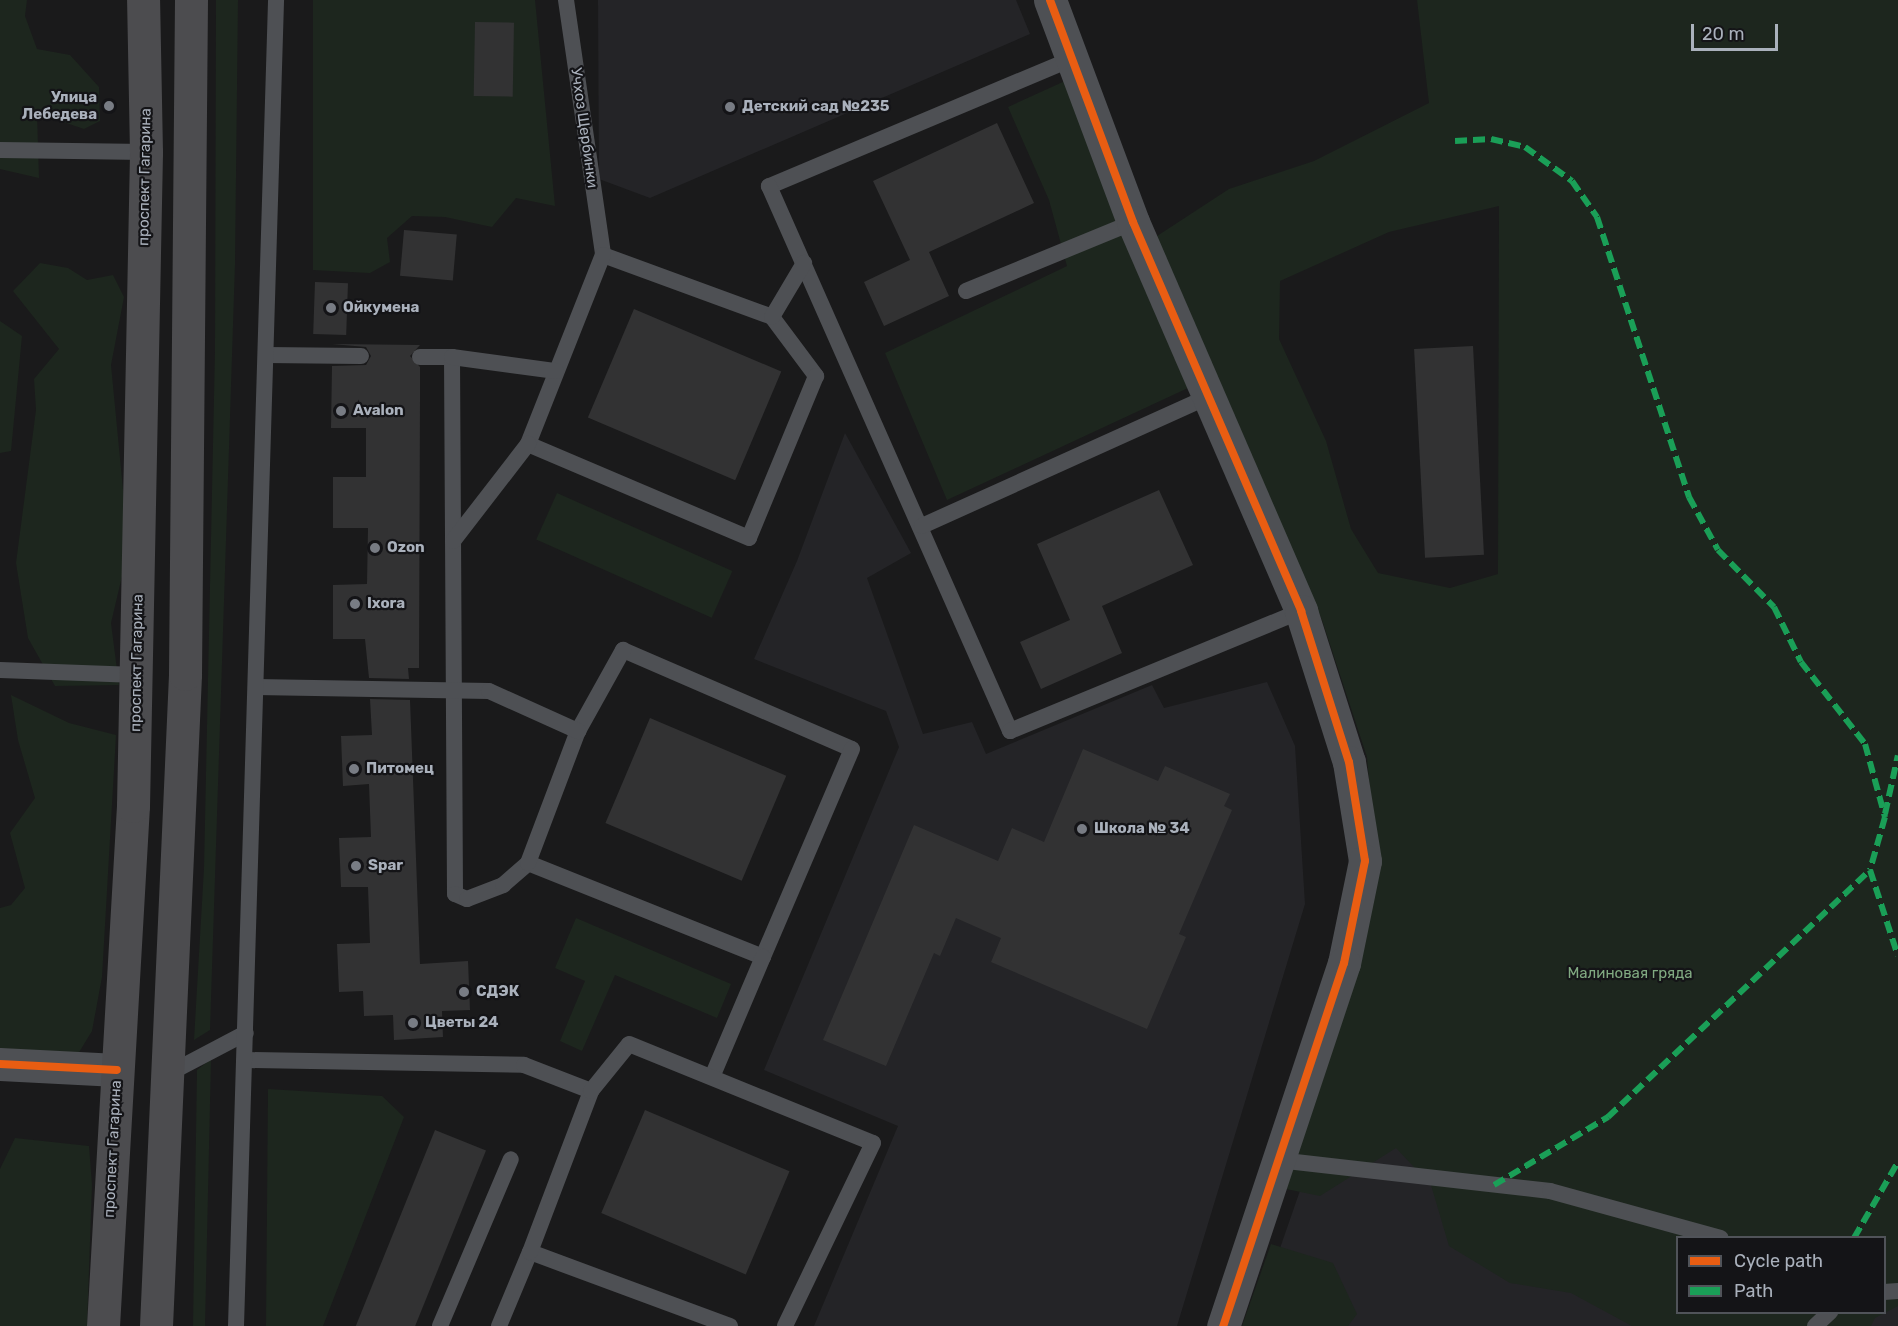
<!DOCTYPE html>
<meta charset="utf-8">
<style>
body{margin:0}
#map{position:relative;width:1898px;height:1326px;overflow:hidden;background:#1a1a1b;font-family:Rubik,sans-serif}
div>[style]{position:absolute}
.built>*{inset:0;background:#242427}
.green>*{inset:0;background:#1d261e;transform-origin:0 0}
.building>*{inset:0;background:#323233;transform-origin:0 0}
.lane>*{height:16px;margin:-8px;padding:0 8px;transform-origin:8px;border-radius:8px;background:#4e5054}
.street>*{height:33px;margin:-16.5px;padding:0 16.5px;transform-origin:16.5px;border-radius:16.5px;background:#4e5054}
.primary>*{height:33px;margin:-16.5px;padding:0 16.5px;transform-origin:16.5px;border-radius:16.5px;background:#4c4c4f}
.quiet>*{height:6px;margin-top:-3px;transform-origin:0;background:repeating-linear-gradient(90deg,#1a9f57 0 12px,transparent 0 18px)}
.cycleway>*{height:8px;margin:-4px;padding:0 4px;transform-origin:4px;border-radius:4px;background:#e95d12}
.dots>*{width:16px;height:16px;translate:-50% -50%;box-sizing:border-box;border:3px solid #141417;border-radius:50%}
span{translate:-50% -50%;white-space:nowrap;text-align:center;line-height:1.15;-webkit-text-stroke:4.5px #141417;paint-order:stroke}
.poi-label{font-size:15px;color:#aab1bc;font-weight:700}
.right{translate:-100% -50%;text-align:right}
.left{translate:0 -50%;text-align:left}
.street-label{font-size:15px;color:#aab1bc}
.park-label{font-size:15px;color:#80a981}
.legend{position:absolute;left:1676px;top:1236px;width:210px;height:78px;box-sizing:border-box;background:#141417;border:2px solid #505359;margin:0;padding:8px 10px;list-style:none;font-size:18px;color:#aab1bc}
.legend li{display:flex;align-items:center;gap:12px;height:30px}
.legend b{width:30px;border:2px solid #505359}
.scale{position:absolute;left:1691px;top:24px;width:87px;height:27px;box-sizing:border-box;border:3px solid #aab1bc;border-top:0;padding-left:8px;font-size:18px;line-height:21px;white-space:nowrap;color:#aab1bc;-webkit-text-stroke:4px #141417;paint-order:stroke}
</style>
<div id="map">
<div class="built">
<i style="clip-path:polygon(598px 0,1016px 0,1030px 34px,650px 198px,599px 179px)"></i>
<i style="clip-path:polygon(845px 433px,911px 553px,867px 578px,923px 734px,972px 722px,986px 754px,1152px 685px,1164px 708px,1267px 682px,1295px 746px,1305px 904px,1177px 1326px,814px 1326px,898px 1126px,764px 1070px,899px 747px,886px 711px,754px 659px,797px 561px)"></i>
<i style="clip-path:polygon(1328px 1110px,1678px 1238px,1678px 1312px,1884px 1312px,1898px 1262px,1898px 1326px,1253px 1326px)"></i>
</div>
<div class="green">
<i style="clip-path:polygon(0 0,27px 0,25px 16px,37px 49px,70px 55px,99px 87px,100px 121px,84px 129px,37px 113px,39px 178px,0 169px)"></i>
<i style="clip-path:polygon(216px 0,238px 0,235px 264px,210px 1030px,194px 1040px,204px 868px,215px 350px)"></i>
<i style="clip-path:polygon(313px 0,535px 0,555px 206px,516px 198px,492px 227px,445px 217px,412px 216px,387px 238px,390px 262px,370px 273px,313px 270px)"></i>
<i style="clip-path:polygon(evenodd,1417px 0,1898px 0,1898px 1306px,1875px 1318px,1871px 1326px,1632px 1326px,1571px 1293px,1510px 1283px,1449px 1246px,1431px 1185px,1396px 1148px,1320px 1196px,1286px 1189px,1377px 873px,1367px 757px,1322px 620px,1154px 238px,1229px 189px,1314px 161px,1429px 103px,1417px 0,1499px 206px,1498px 574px,1450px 588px,1378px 573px,1351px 529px,1326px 441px,1279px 339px,1280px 281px,1389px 232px,1499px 206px,1417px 0,1678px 1238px,1884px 1238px,1884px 1312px,1678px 1312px,1678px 1238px)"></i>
<i style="clip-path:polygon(1065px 81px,1188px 388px,947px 500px,885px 353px,1067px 266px,1049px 200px,1008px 107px)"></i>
<i style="clip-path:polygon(40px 263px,68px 268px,87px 280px,113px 275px,124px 297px,111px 365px,124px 500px,123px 572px,111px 623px,119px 685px,55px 686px,28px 638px,16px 563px,36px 410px,34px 379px,59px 349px,13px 291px)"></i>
<i style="clip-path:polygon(0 321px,22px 336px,11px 451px,0 453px)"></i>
<i style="left:557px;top:493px;width:192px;height:51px;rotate:24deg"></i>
<i style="clip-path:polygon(11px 695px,69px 723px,116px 735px,102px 977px,92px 1031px,78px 1054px,0 1048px,0 908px,11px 905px,25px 888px,10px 833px,35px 798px,18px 740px)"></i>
<i style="clip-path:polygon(576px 918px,731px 984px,717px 1018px,615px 975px,582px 1051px,560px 1041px,585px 981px,555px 968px)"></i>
<i style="clip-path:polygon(211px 1059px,205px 1326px,193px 1326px,197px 1070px)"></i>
<i style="clip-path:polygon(268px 1089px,382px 1096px,404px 1117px,323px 1326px,266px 1326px)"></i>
<i style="clip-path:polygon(15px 1138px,89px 1146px,92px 1185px,87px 1326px,0 1326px,0 1169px)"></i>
<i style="clip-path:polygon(1271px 1244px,1333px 1263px,1357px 1314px,1348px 1326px,1242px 1326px)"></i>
</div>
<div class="building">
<i style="left:475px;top:22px;width:39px;height:74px;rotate:1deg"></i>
<i style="clip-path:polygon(997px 123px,1034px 203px,929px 252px,949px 296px,884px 326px,864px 282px,910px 260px,873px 181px)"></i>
<i style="left:404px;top:230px;width:53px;height:46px;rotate:5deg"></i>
<i style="left:315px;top:282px;width:33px;height:52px;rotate:2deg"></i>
<i style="left:634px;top:309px;width:160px;height:118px;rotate:23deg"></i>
<i style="clip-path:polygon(332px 344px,420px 345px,410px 356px,420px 367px,420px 395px,419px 668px,408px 668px,409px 679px,369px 678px,365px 639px,333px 639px,333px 585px,367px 584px,368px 528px,333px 528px,333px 477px,366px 477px,366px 428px,331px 428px,332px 366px,366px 365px,371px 356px,366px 347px)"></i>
<i style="left:1473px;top:346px;width:209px;height:59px;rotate:87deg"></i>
<i style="clip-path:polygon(1159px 490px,1193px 565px,1102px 606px,1122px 653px,1041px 689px,1020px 642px,1070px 620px,1037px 544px)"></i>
<i style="clip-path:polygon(370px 699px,410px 700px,420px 964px,468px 961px,470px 1010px,442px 1011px,443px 1037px,394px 1040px,393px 1015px,364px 1016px,363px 991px,339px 992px,337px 944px,370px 943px,368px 887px,341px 887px,339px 838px,371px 837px,369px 784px,343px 786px,341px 736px,372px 735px)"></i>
<i style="left:650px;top:718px;width:148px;height:114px;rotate:23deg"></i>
<i style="clip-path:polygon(1083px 749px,1158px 781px,1165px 766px,1230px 794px,1224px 806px,1232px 810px,1179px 934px,1186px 937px,1147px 1029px,991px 962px,1001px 938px,956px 918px,940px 956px,934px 953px,886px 1066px,823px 1040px,914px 825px,998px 861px,1012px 828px,1044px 842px)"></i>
<i style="left:645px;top:1110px;width:157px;height:112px;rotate:23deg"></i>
<i style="left:435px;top:1130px;width:55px;height:212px;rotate:22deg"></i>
</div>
<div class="lane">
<i style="left:566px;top:0;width:258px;rotate:81.7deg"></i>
<i style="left:1074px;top:58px;width:331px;rotate:157.2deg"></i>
<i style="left:769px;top:186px;width:596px;rotate:66.14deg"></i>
<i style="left:1010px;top:731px;width:315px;rotate:-22.4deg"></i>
<i style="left:0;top:150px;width:146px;rotate:0.8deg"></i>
<i style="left:603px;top:255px;width:180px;rotate:20.1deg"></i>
<i style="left:772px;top:317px;width:74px;rotate:53.3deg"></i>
<i style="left:816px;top:376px;width:175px;rotate:112.5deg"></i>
<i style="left:749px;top:538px;width:240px;rotate:-157deg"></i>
<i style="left:528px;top:444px;width:203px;rotate:-68.4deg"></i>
<i style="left:966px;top:291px;width:181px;rotate:-22.4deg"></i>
<i style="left:772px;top:317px;width:63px;rotate:-59.3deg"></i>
<i style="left:266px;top:355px;width:95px;rotate:0.6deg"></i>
<i style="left:420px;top:357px;width:32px"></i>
<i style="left:452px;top:357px;width:537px;rotate:89.68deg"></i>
<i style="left:455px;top:894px;width:13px;rotate:23deg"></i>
<i style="left:467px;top:899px;width:39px;rotate:-21deg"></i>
<i style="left:503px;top:885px;width:33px;rotate:-41deg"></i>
<i style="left:452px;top:357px;width:105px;rotate:7.7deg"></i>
<i style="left:922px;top:526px;width:314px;rotate:-24.3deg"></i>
<i style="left:453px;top:541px;width:123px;rotate:-52.3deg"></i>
<i style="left:623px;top:650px;width:249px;rotate:23.4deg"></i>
<i style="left:852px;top:749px;width:226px;rotate:113.2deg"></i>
<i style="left:763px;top:957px;width:253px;rotate:-158.2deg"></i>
<i style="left:528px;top:863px;width:141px;rotate:-69.3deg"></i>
<i style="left:578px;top:731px;width:93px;rotate:-60.9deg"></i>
<i style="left:0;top:670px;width:137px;rotate:2.1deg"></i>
<i style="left:256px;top:687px;width:233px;rotate:1deg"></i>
<i style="left:489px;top:691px;width:98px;rotate:24.2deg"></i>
<i style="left:247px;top:1060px;width:277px;rotate:1deg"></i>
<i style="left:524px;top:1065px;width:72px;rotate:21.2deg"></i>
<i style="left:166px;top:1075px;width:90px;rotate:-27.7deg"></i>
<i style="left:712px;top:1077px;width:130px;rotate:-67deg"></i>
<i style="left:1278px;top:1160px;width:274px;rotate:6.5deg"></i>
<i style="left:1550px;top:1191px;width:177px;rotate:15.4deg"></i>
<i style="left:1884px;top:1292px;width:14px;rotate:-4deg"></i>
<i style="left:236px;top:1326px;width:1327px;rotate:-88.27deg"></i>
<i style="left:440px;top:1326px;width:181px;rotate:-67deg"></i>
<i style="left:499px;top:1326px;width:80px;rotate:-67.3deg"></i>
<i style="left:730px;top:1326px;width:213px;rotate:-159.7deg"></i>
<i style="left:530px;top:1252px;width:172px;rotate:-69.2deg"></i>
<i style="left:591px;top:1091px;width:60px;rotate:-51deg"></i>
<i style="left:629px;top:1044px;width:263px;rotate:22.1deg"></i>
<i style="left:873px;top:1143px;width:203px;rotate:115.7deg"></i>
<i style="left:1815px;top:1326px;width:21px;rotate:-43deg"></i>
</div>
<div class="street">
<i style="left:1050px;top:0;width:237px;rotate:69.5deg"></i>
<i style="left:1133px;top:222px;width:424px;rotate:66.6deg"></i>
<i style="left:1301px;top:611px;width:158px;rotate:72.4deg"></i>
<i style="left:1349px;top:762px;width:100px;rotate:80.8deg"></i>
<i style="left:1365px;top:861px;width:104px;rotate:101.6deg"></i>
<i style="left:1344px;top:963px;width:383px;rotate:108.4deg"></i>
<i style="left:0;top:1064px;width:117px;rotate:2.9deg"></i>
</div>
<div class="primary">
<i style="left:103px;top:1326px;width:521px;rotate:-86.7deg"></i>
<i style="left:133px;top:806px;width:654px;rotate:-88.86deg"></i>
<i style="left:146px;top:152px;width:152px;rotate:-91.1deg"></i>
<i style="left:156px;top:1326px;width:653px;rotate:-87.45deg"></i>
<i style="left:185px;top:674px;width:674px;rotate:-89.49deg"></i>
</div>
<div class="quiet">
<i style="left:1455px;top:141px;width:36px;rotate:-3deg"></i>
<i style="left:1491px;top:139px;width:35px;rotate:13deg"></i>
<i style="left:1525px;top:147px;width:58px;rotate:35.9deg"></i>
<i style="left:1572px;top:181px;width:44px;rotate:55.2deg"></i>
<i style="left:1597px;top:217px;width:295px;rotate:71.8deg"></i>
<i style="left:1689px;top:497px;width:60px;rotate:61.3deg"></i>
<i style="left:1718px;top:550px;width:80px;rotate:45.5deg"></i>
<i style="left:1774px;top:607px;width:61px;rotate:63.9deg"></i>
<i style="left:1801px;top:662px;width:104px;rotate:52deg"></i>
<i style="left:1865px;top:744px;width:76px;rotate:74.7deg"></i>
<i style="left:1885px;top:817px;width:55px;rotate:105.8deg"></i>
<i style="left:1870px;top:870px;width:90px;rotate:72deg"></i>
<i style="left:1885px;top:814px;width:60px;rotate:-77.6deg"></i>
<i style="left:1494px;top:1185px;width:133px;rotate:-30.8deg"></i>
<i style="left:1608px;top:1117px;width:360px;rotate:-43.3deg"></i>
<i style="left:1854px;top:1238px;width:88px;rotate:-59.9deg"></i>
</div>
<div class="cycleway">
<i style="left:1050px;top:0;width:237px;rotate:69.5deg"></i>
<i style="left:1133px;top:222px;width:424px;rotate:66.6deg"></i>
<i style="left:1301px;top:611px;width:158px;rotate:72.4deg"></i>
<i style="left:1349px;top:762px;width:100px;rotate:80.8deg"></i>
<i style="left:1365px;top:861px;width:104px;rotate:101.6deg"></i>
<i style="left:1344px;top:963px;width:383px;rotate:108.4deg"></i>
<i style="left:0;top:1064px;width:117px;rotate:2.9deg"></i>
</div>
<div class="dots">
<i style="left:109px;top:106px;background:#787c84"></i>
<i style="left:730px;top:107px;background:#787c84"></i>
<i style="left:331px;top:308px;background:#787c84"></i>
<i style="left:341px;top:411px;background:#787c84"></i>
<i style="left:375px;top:548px;background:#787c84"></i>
<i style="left:355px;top:604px;background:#787c84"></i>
<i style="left:354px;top:769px;background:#787c84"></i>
<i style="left:1082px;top:829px;background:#787c84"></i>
<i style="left:356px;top:866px;background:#787c84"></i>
<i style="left:464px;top:992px;background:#787c84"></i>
<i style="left:413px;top:1023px;background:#787c84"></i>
</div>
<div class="poi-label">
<span class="right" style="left:97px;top:106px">Улица<br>Лебедева</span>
<span class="left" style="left:742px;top:107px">Детский сад №235</span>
<span class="left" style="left:343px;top:308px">Ойкумена</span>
<span class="left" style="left:353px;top:411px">Avalon</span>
<span class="left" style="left:387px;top:548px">Ozon</span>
<span class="left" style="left:367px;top:604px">Ixora</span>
<span class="left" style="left:366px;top:769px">Питомец</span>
<span class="left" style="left:1094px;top:829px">Школа № 34</span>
<span class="left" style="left:368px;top:866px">Spar</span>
<span class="left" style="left:476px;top:992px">СДЭК</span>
<span class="left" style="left:425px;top:1023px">Цветы 24</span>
</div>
<div class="street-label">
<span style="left:584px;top:128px;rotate:82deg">Учхоз Щербинки</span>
<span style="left:145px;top:177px;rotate:-89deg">проспект Гагарина</span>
<span style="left:137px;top:663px;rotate:-89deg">проспект Гагарина</span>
<span style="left:113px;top:1149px;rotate:-87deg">проспект Гагарина</span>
</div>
<div class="park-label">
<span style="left:1630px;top:974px">Малиновая гряда</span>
</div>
<ul class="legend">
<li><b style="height:8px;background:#e95d12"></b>Cycle path</li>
<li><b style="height:8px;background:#1a9f57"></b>Path</li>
</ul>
<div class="scale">20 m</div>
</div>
